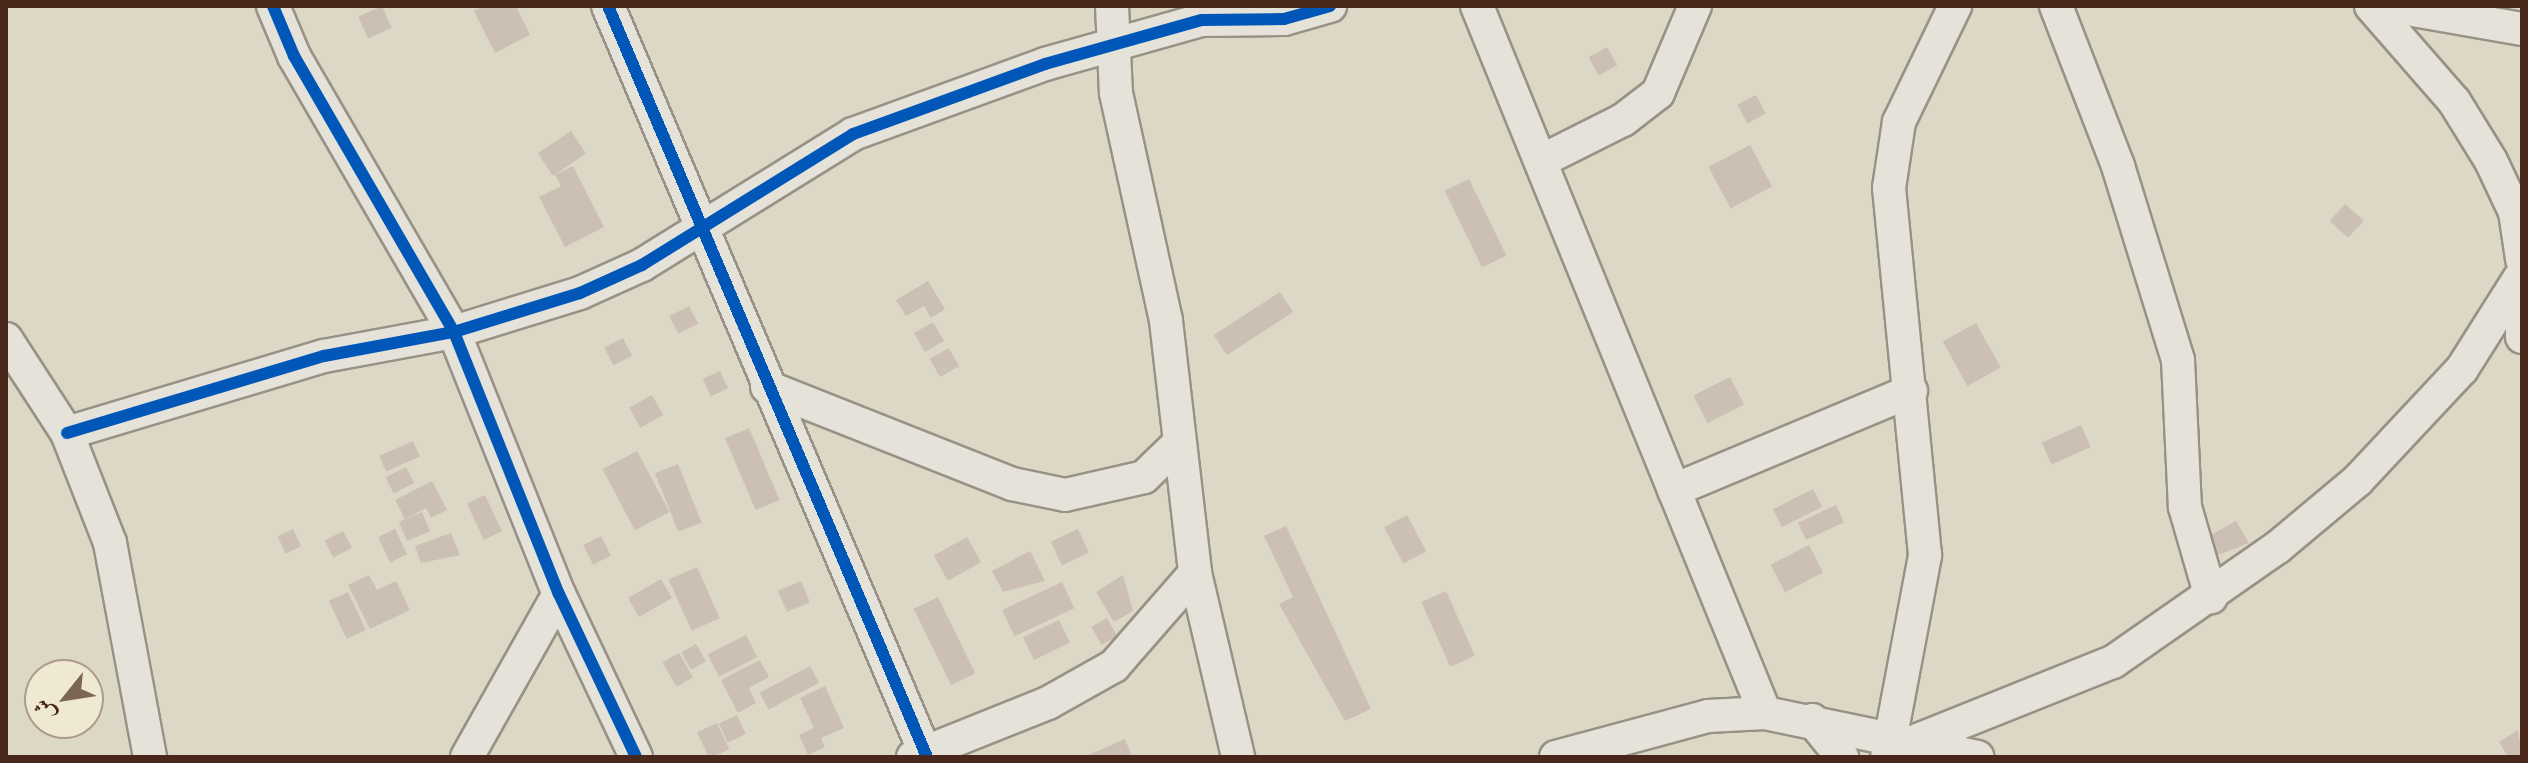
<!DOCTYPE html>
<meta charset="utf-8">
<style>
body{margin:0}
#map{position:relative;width:2528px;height:763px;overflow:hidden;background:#ddd8c6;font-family:"IM FELL French Canon",Amiri,serif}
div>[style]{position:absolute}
.building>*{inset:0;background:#ccbfb3;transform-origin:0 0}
.roads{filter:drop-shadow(2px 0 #999186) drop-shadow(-2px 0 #999186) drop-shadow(0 2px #999186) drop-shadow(0 -2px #999186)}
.minor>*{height:32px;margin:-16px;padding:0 16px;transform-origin:16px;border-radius:16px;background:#e5e2d9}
.cycleway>*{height:12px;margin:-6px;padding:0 6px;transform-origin:6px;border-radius:6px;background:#0057b8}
span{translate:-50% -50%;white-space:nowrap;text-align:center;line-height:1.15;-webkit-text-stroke:6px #efe9d3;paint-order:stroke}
.frame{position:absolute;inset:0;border:8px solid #49271a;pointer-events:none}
.north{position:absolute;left:24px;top:659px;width:80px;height:80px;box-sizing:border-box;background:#efe9d3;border:2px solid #ad9b89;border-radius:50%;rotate:240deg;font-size:22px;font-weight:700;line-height:32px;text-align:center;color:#49271a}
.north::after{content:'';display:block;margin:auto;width:28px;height:36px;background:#7d6556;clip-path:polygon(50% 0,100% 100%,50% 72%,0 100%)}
</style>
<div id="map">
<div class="building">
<i style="left:382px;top:6px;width:24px;height:26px;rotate:66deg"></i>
<i style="clip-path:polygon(484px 6px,516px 6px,530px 35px,495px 53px,474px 11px)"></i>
<i style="left:1607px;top:47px;width:21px;height:21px;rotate:61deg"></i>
<i style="left:1756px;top:95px;width:21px;height:21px;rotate:62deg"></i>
<i style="left:571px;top:131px;width:27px;height:40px;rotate:56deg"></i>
<i style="left:1750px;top:145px;width:47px;height:47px;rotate:62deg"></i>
<i style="clip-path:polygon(573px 166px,604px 227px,565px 247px,539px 197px,561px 186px,555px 175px)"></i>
<i style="left:1469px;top:179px;width:85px;height:27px;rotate:64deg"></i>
<i style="left:2345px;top:204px;width:25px;height:23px;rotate:42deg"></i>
<i style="clip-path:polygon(928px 281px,945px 309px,931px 318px,924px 306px,906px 316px,896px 300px)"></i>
<i style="left:1280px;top:292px;width:24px;height:79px;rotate:57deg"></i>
<i style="left:689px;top:306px;width:20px;height:22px;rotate:63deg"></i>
<i style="left:933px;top:322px;width:22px;height:22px;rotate:60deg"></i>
<i style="left:1976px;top:323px;width:51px;height:38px;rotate:61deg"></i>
<i style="left:623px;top:338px;width:20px;height:21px;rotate:63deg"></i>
<i style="left:949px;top:348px;width:21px;height:22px;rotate:61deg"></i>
<i style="left:720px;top:371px;width:19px;height:19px;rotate:65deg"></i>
<i style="left:1730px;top:377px;width:31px;height:41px;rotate:63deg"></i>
<i style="left:652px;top:395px;width:23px;height:26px;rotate:61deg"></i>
<i style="left:2081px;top:425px;width:24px;height:43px;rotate:66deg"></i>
<i style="left:749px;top:428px;width:78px;height:26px;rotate:67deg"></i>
<i style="left:413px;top:441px;width:17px;height:37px;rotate:66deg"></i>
<i style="left:637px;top:451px;width:69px;height:39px;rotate:62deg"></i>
<i style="left:678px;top:464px;width:63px;height:25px;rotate:68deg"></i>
<i style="left:406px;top:467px;width:18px;height:23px;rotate:63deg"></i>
<i style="clip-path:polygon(432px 481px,447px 510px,431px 518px,426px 508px,405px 519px,395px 500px)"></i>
<i style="left:1813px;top:489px;width:20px;height:45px;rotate:63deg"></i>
<i style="left:485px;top:495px;width:40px;height:20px;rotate:65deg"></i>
<i style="left:1836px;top:505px;width:19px;height:42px;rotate:65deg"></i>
<i style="left:422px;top:512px;width:21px;height:25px;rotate:67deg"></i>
<i style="left:1407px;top:515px;width:41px;height:26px;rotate:62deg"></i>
<i style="clip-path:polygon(2236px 521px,2249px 543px,2210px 558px,2200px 541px)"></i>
<i style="clip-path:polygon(1286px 526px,1371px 709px,1345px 721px,1279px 604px,1293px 597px,1264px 536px)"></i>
<i style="left:293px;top:529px;width:19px;height:17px;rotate:65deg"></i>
<i style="left:395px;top:529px;width:28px;height:19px;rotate:64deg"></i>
<i style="left:1078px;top:529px;width:26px;height:30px;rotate:65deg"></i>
<i style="left:343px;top:531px;width:19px;height:21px;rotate:62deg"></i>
<i style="clip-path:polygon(451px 533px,460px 555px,421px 563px,415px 546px)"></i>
<i style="left:601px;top:536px;width:22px;height:20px;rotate:63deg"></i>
<i style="left:967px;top:537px;width:29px;height:38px;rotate:61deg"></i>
<i style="left:1809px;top:545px;width:31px;height:43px;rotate:63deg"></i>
<i style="clip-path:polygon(1030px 551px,1045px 581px,1003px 592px,992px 571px)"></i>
<i style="left:697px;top:567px;width:56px;height:31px;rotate:66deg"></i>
<i style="clip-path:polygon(369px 575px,377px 590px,396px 581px,410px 610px,370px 629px,348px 585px)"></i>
<i style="clip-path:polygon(1123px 575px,1133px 611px,1114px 622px,1096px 592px)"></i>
<i style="left:661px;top:579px;width:22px;height:38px;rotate:60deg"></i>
<i style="left:801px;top:581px;width:23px;height:25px;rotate:67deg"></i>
<i style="left:1062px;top:582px;width:29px;height:66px;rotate:65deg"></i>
<i style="left:1446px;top:591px;width:71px;height:27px;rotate:66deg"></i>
<i style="left:348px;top:592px;width:42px;height:21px;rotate:65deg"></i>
<i style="left:938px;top:597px;width:85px;height:27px;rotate:64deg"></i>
<i style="left:1107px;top:618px;width:21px;height:18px;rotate:61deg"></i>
<i style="left:1059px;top:620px;width:25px;height:40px;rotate:64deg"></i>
<i style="left:746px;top:635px;width:25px;height:43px;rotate:63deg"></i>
<i style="left:696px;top:644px;width:20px;height:17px;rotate:60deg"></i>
<i style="left:679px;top:653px;width:28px;height:19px;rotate:60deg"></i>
<i style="clip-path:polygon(760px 660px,769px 677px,749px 688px,756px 703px,738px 713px,721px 680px)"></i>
<i style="left:810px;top:666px;width:19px;height:57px;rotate:62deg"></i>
<i style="clip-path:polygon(825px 686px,844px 728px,821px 738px,825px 747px,808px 755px,799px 735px,814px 728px,800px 698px)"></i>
<i style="left:737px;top:715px;width:21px;height:20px;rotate:65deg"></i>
<i style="left:717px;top:723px;width:29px;height:22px;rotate:65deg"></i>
<i style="clip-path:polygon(2518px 730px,2522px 757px,2508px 757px,2499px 742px)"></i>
<i style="clip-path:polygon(1125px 739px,1132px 757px,1084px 757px)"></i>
</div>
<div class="roads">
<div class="minor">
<i style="left:273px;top:6px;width:54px;rotate:67.2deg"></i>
<i style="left:294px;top:56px;width:319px;rotate:59.9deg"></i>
<i style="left:454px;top:332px;width:282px;rotate:68.2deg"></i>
<i style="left:559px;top:594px;width:180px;rotate:64.7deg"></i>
<i style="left:608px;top:6px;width:816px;rotate:66.99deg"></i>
<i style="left:1112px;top:6px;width:87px;rotate:87.4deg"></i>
<i style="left:1116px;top:93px;width:233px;rotate:77.6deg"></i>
<i style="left:1166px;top:321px;width:254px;rotate:83.4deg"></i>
<i style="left:1195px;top:573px;width:189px;rotate:76.8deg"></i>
<i style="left:1477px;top:6px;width:763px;rotate:67.84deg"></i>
<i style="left:2056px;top:6px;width:172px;rotate:68.8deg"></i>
<i style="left:2118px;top:166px;width:203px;rotate:72.8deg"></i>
<i style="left:2178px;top:360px;width:147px;rotate:87.3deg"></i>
<i style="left:2185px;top:507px;width:94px;rotate:73.9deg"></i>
<i style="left:2371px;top:6px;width:126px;rotate:48.9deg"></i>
<i style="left:2454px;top:101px;width:70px;rotate:58.3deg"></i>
<i style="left:2491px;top:161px;width:56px;rotate:64.8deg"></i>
<i style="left:2515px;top:212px;width:48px;rotate:81.5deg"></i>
<i style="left:2390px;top:6px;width:134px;rotate:9.9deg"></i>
<i style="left:1541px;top:161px;width:92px;rotate:-26.6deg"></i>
<i style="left:1623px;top:120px;width:44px;rotate:-37.6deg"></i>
<i style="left:1658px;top:93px;width:95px;rotate:-67deg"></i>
<i style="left:2522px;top:322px;width:15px;rotate:90deg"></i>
<i style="left:6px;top:339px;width:112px;rotate:57deg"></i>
<i style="left:67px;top:433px;width:118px;rotate:68.6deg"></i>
<i style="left:110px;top:543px;width:218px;rotate:79.4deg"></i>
<i style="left:767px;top:387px;width:264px;rotate:21.6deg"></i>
<i style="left:1012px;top:484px;width:54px;rotate:11.7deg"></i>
<i style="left:1065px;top:495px;width:81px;rotate:-12.8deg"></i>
<i style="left:1144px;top:477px;width:45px;rotate:-44.1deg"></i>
<i style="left:67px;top:433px;width:268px;rotate:-16.7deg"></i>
<i style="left:324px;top:356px;width:132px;rotate:-10.5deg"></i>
<i style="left:454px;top:332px;width:132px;rotate:-17.2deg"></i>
<i style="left:580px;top:293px;width:68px;rotate:-24.3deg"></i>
<i style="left:642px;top:265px;width:248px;rotate:-31.8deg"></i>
<i style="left:853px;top:134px;width:204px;rotate:-20deg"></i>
<i style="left:1045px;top:64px;width:163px;rotate:-15.7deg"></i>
<i style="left:1202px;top:20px;width:82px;rotate:-0.7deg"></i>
<i style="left:1284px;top:19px;width:48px;rotate:-15.8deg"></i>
<i style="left:1674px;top:490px;width:257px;rotate:-22.7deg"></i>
<i style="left:1812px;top:720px;width:48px;rotate:51deg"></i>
<i style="left:1910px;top:743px;width:219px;rotate:-21.8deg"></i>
<i style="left:2113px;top:662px;width:201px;rotate:-34.9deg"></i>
<i style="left:2278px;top:547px;width:104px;rotate:-39.9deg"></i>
<i style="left:2358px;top:480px;width:152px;rotate:-46.9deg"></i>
<i style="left:2462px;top:369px;width:112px;rotate:-57.7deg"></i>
<i style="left:467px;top:757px;width:187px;rotate:-60.6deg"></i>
<i style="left:913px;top:757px;width:145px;rotate:-21.8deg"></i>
<i style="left:1048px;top:703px;width:76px;rotate:-29.3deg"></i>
<i style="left:1114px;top:666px;width:123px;rotate:-48.9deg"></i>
<i style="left:1556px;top:757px;width:157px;rotate:-15.1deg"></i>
<i style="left:1708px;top:716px;width:57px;rotate:-3deg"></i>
<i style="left:1765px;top:713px;width:217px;rotate:11.7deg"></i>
<i style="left:1887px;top:757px;width:206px;rotate:-79.3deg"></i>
<i style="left:1925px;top:555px;width:369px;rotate:-95.6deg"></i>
<i style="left:1889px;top:188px;width:67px;rotate:-81.4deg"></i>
<i style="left:1899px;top:122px;width:129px;rotate:-64.2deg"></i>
</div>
</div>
<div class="cycleway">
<i style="left:273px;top:6px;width:54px;rotate:67.2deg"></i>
<i style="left:294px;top:56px;width:319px;rotate:59.9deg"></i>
<i style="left:454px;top:332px;width:282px;rotate:68.2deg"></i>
<i style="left:559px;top:594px;width:180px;rotate:64.7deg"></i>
<i style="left:608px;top:6px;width:816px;rotate:66.99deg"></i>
<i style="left:67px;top:433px;width:268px;rotate:-16.7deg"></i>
<i style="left:324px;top:356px;width:132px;rotate:-10.5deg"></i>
<i style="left:454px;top:332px;width:132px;rotate:-17.2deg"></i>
<i style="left:580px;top:293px;width:68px;rotate:-24.3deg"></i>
<i style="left:642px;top:265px;width:248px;rotate:-31.8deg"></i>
<i style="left:853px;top:134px;width:204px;rotate:-20deg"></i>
<i style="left:1045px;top:64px;width:163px;rotate:-15.7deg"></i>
<i style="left:1202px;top:20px;width:82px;rotate:-0.7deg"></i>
<i style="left:1284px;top:19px;width:48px;rotate:-15.8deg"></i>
</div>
<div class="frame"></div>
<div class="north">ش</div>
</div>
